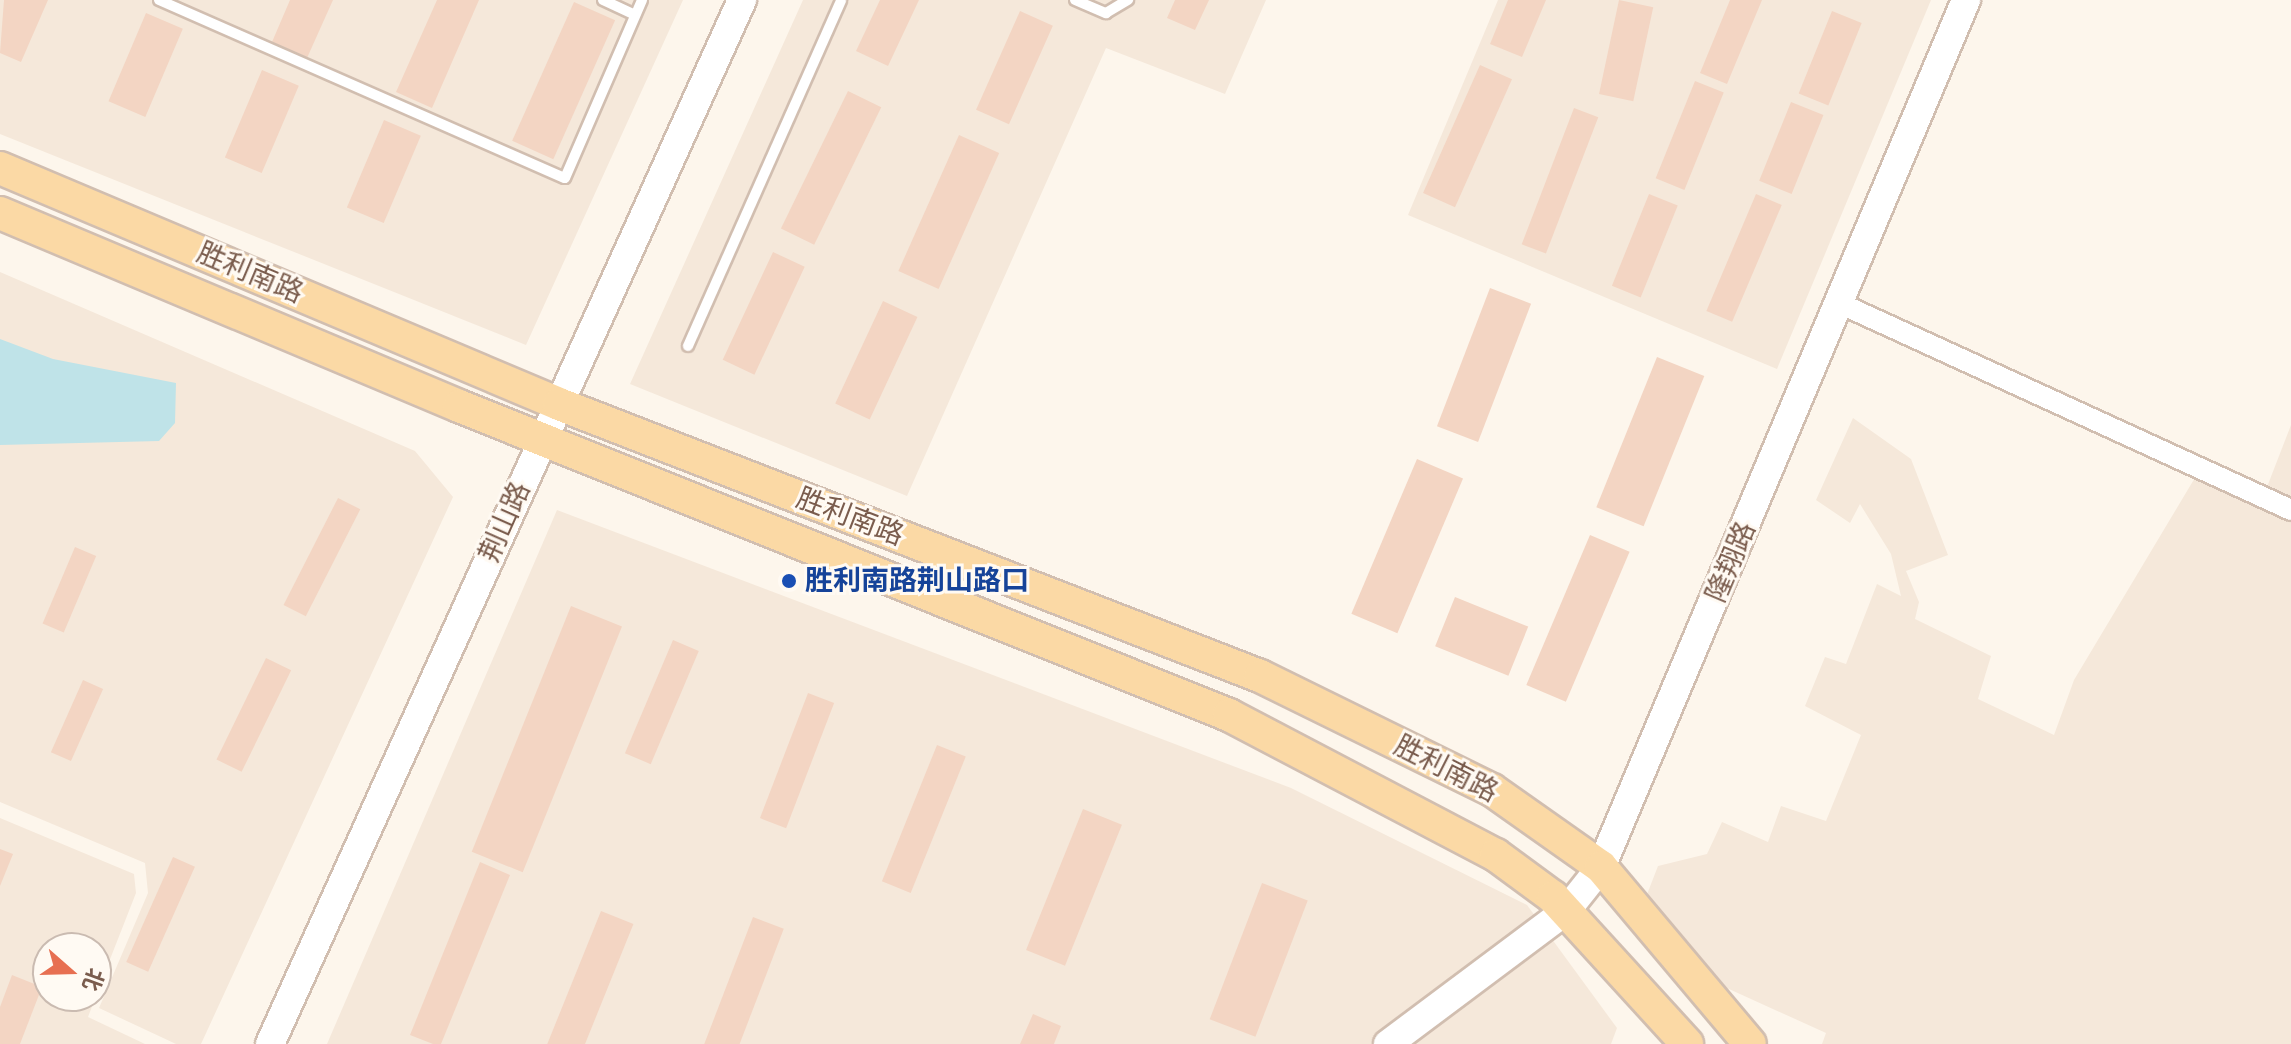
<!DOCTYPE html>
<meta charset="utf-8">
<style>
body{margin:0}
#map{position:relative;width:2291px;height:1044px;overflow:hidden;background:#fdf6ec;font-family:"Fira Sans Condensed","Noto Sans SC",sans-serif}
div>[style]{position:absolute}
.residential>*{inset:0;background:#f5e8da}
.water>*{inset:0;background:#bfe3e8}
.building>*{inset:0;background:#f3d5c3;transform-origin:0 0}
.roads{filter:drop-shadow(2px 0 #d1beb0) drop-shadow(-2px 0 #d1beb0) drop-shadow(0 2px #d1beb0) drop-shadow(0 -2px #d1beb0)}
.lane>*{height:10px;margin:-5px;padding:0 5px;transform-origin:5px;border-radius:5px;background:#fff}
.street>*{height:20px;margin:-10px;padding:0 10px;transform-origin:10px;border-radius:10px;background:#fff}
.secondary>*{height:28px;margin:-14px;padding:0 14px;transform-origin:14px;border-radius:14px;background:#fff}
.primary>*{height:32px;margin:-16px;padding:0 16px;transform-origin:16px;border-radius:16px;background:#fbd9a5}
.dots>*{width:22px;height:22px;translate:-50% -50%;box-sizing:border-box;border:4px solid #fffaf3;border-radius:50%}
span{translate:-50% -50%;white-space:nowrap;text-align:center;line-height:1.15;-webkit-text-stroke:6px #fffaf3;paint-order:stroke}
.street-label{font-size:28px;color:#7a5c4d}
.transit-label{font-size:28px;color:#164399;font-weight:700}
.left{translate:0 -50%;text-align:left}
.north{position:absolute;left:32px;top:932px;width:80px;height:80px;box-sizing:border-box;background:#fffaf3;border:2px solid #cabbb1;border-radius:50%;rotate:110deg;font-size:22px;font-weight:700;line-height:32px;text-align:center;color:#7a5c4d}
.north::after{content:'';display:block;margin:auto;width:28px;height:36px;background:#e76f51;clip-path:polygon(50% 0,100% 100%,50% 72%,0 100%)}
</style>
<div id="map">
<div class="residential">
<i style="clip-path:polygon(0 0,683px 0,526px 345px,0 134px)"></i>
<i style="clip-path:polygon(803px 0,1266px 0,1225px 94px,1106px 48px,907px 496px,630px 384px)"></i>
<i style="clip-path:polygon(1498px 0,1931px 0,1777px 369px,1408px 215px)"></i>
<i style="clip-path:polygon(0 272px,415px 451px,453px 497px,201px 1044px,176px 1044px,99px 1008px,148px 893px,145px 863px,0 802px)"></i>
<i style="clip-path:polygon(1853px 418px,1911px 459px,1948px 555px,1906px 571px,1919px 602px,1915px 619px,1991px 656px,1978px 699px,2054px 735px,2074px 680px,2205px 461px,2267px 487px,2291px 425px,2291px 1044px,1822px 1044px,1826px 1033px,1718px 984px,1646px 897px,1658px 866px,1707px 854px,1722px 822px,1768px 842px,1781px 806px,1826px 821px,1861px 735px,1805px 706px,1825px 657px,1846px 664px,1877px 584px,1901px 596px,1891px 554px,1860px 504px,1850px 523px,1816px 500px)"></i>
<i style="clip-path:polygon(557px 510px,1291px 788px,1527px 905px,1617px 1028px,1611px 1044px,327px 1044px)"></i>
<i style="clip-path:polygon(0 818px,134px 874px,136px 893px,96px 995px,96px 948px,48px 948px,48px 996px,96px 996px,88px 1017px,145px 1044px,0 1044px)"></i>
</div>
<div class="water">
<i style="clip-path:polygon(0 339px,53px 359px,176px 383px,175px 423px,159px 441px,0 445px)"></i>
</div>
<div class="building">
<i style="clip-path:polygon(4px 0,48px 0,21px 62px,0 53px)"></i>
<i style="clip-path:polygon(290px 0,333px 0,307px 58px,272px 42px)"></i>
<i style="clip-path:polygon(437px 0,479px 0,432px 108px,396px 92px)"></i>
<i style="clip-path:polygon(880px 0,919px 0,888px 66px,856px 51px)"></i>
<i style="clip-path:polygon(1175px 0,1209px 0,1195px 30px,1167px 18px)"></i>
<i style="clip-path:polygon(1508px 0,1546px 0,1522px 57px,1490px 44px)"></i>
<i style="left:1619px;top:0;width:35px;height:96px;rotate:12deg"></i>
<i style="clip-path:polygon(1730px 0,1762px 0,1727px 84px,1700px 73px)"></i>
<i style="left:574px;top:2px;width:45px;height:152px;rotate:24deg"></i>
<i style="left:1020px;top:11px;width:36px;height:108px;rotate:24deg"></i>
<i style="left:1832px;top:11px;width:32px;height:89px;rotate:22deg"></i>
<i style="left:146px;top:13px;width:40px;height:96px;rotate:23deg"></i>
<i style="left:1480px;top:65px;width:35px;height:140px;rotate:24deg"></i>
<i style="left:262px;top:70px;width:40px;height:95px;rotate:23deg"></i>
<i style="left:1695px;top:81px;width:31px;height:105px;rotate:22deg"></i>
<i style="left:848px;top:91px;width:37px;height:153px;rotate:26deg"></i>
<i style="left:1791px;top:102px;width:35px;height:85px;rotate:22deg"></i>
<i style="left:1574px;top:108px;width:26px;height:146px;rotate:21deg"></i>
<i style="left:384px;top:120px;width:40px;height:95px;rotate:23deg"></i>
<i style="left:959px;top:135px;width:44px;height:149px;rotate:24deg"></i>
<i style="left:1649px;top:194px;width:31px;height:99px;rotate:22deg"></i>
<i style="left:1756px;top:194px;width:28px;height:127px;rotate:23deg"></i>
<i style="left:773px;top:252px;width:35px;height:119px;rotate:25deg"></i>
<i style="left:1490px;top:288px;width:44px;height:148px;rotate:21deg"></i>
<i style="left:883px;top:301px;width:38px;height:113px;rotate:25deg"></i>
<i style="left:1657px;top:357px;width:51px;height:162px;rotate:22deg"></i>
<i style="left:1417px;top:459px;width:50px;height:168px;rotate:23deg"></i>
<i style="left:338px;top:498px;width:25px;height:120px;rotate:27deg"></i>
<i style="left:1590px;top:535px;width:43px;height:163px;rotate:23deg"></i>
<i style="left:75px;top:547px;width:23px;height:83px;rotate:23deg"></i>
<i style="left:1455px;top:597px;width:79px;height:53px;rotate:22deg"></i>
<i style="left:571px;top:606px;width:55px;height:265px;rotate:22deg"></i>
<i style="left:673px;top:640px;width:28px;height:123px;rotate:23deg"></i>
<i style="left:266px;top:658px;width:28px;height:113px;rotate:26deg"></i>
<i style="left:83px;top:680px;width:22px;height:79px;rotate:24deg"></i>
<i style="left:808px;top:693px;width:28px;height:134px;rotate:21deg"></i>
<i style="left:937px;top:745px;width:31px;height:147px;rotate:22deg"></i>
<i style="left:1083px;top:809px;width:42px;height:152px;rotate:22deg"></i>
<i style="clip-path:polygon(0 849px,13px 854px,0 886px)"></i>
<i style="left:173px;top:857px;width:24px;height:115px;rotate:24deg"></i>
<i style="clip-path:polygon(480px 862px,510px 875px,441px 1044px,433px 1044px,410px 1035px)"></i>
<i style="left:1262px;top:883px;width:49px;height:146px;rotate:21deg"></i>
<i style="left:601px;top:911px;width:35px;height:144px;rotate:22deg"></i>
<i style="left:753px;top:917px;width:33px;height:137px;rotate:21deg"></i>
<i style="clip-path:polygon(12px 975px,42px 987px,20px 1044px,0 1044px,0 1007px)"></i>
<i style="clip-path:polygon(1033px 1014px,1061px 1026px,1054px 1044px,1020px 1044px)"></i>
</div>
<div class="roads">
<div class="lane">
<i style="left:159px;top:0;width:443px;rotate:23.7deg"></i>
<i style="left:565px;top:178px;width:194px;rotate:-66.6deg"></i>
<i style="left:603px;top:0;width:35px;rotate:25deg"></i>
<i style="left:1075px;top:0;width:34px;rotate:23deg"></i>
<i style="left:1106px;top:13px;width:26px;rotate:-31deg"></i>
<i style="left:688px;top:346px;width:378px;rotate:-66.1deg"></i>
</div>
<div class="street">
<i style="left:1839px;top:303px;width:497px;rotate:24.6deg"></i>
</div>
<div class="secondary">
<i style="left:270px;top:1044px;width:1146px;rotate:-65.67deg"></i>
<i style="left:1388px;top:1044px;width:222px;rotate:-36.8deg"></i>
<i style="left:1566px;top:911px;width:56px;rotate:-51.5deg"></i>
<i style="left:1601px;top:867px;width:941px;rotate:-67.17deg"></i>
</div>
<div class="primary">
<i style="left:0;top:168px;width:607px;rotate:22.89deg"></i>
<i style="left:559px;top:404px;width:752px;rotate:21.21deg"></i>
<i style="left:1260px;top:676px;width:258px;rotate:26.2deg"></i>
<i style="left:1492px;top:790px;width:133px;rotate:35.2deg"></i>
<i style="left:1601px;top:867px;width:231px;rotate:49.9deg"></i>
<i style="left:0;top:213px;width:498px;rotate:22.8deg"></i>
<i style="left:459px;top:406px;width:830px;rotate:21.87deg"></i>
<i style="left:1229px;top:715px;width:301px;rotate:27.7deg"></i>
<i style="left:1496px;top:855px;width:71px;rotate:36.4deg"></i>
<i style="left:1553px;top:897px;width:199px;rotate:47.6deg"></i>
</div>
</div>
<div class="dots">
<i style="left:789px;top:581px;background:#1a4fb4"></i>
</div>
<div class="street-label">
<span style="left:250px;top:273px;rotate:23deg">胜利南路</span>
<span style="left:850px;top:517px;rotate:21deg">胜利南路</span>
<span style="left:505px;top:522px;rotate:-66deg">荆山路</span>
<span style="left:1731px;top:562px;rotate:-67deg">隆翔路</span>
<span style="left:1446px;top:769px;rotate:27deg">胜利南路</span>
</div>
<div class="transit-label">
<span class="left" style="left:805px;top:581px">胜利南路荆山路口</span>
</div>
<div class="north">北</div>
</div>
